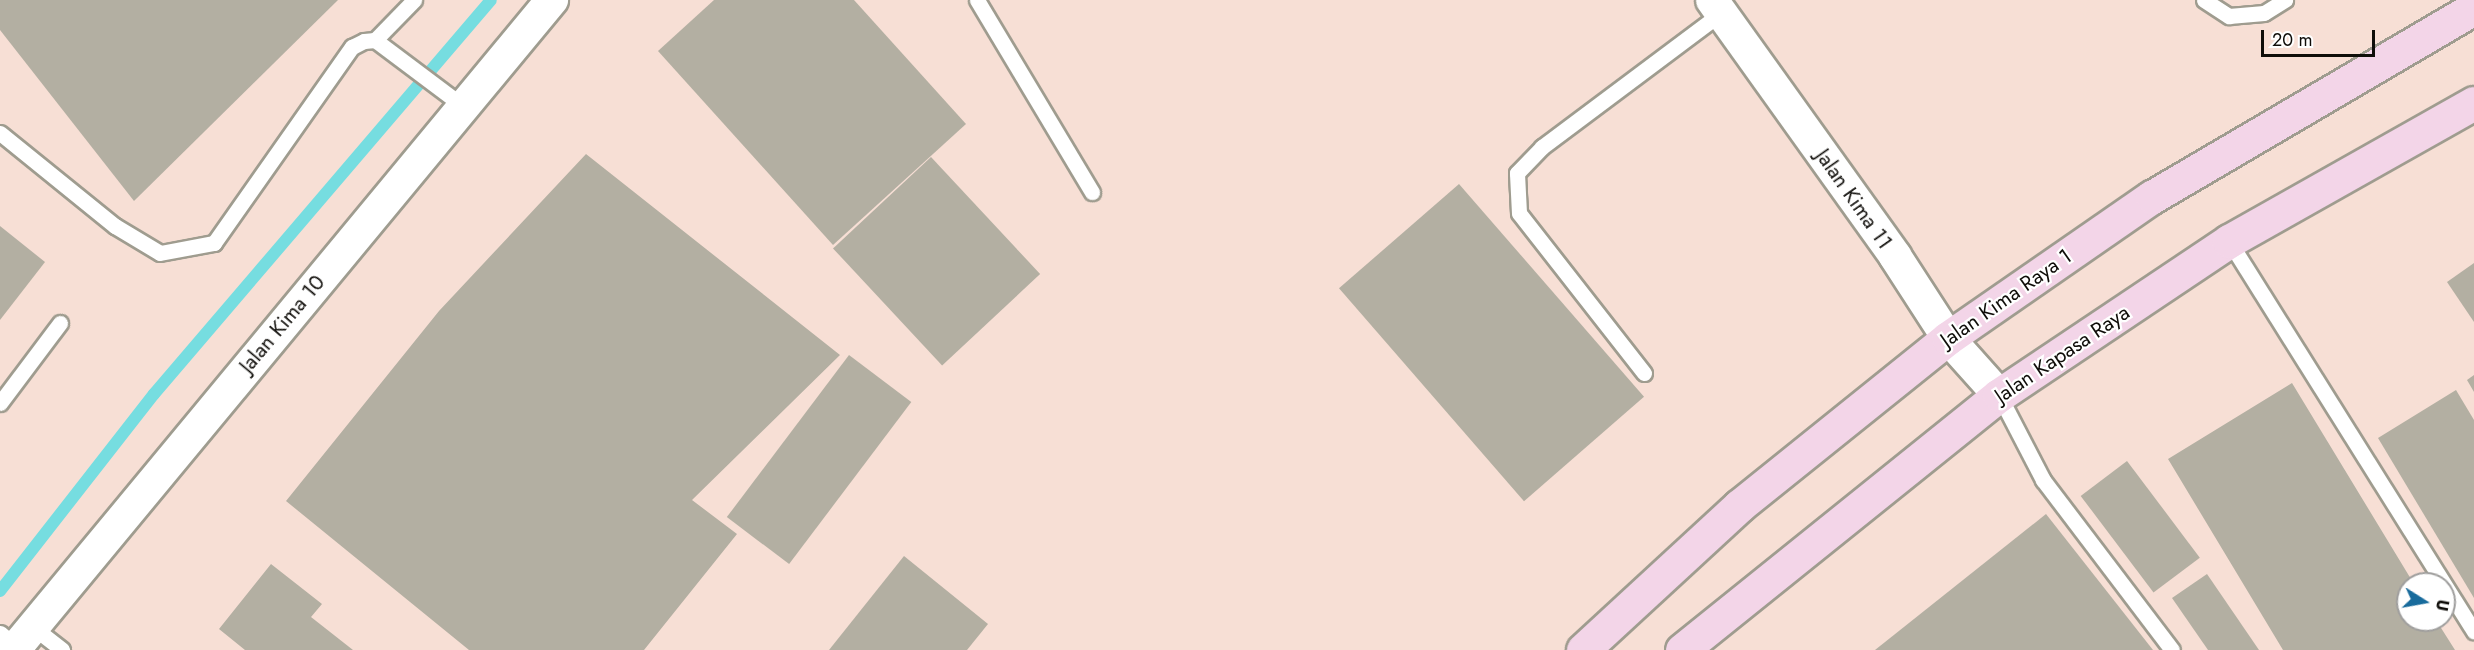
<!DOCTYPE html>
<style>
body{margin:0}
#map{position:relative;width:2474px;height:650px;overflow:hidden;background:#f3efe1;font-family:Jost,sans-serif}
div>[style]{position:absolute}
.industrial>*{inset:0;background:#f7dfd5}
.stream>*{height:12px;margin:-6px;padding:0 6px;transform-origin:6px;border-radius:6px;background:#76dde0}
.building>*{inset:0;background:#b3afa2;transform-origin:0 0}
.roads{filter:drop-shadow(2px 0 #9f9c8f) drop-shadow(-2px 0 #9f9c8f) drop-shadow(0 2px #9f9c8f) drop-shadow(0 -2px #9f9c8f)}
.service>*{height:15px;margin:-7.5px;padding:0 7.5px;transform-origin:7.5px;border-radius:7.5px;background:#fff}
.minor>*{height:32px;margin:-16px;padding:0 16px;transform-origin:16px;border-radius:16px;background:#fff}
.secondary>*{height:33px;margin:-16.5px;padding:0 16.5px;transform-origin:16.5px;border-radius:16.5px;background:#f3d5e8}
span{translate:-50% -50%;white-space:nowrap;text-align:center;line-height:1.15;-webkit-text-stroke:4.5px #fff;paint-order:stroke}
.street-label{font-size:21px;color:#0f0d09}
.north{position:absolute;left:2396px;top:572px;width:60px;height:60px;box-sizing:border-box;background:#fff;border:2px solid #9f9e9d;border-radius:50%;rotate:101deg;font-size:16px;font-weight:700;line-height:24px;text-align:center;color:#0f0d09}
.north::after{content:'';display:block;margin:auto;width:21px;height:27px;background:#186b9c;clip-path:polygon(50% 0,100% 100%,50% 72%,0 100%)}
.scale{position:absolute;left:2261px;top:30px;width:114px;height:27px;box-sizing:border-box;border:3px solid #0f0d09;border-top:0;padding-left:8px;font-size:18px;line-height:21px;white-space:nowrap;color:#0f0d09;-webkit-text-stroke:4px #fff;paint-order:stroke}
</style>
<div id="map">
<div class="industrial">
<i style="clip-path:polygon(evenodd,0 0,2474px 0,2474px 650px,0 650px,0 0,2408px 584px,2444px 584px,2444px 620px,2408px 620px,2408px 584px)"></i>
</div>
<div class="stream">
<i style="left:0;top:591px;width:250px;rotate:-52deg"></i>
<i style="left:154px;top:394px;width:518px;rotate:-49.46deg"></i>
</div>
<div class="building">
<i style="clip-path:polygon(0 0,338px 0,134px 201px,0 30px)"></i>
<i style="clip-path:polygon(714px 0,854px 0,966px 124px,833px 245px,658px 51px)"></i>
<i style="clip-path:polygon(586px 154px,840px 355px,692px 500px,737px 534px,644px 650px,469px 650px,286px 501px,439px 311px)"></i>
<i style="left:931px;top:157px;width:160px;height:134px;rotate:47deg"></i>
<i style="left:1459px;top:184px;width:282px;height:159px;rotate:49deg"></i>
<i style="clip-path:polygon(0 226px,45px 262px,0 320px)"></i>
<i style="clip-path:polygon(2474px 263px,2474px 322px,2447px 282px)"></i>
<i style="left:849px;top:355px;width:78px;height:203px;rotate:37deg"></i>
<i style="clip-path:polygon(2474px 375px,2474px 392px,2467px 380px)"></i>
<i style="clip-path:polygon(2292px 383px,2414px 584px,2408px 584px,2408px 620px,2436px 620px,2455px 650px,2283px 650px,2168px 459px)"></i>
<i style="clip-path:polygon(2456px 390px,2474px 420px,2474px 598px,2378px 438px)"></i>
<i style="left:2127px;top:461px;width:121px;height:58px;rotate:53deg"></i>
<i style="clip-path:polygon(2046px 514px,2153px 650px,1875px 650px)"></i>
<i style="clip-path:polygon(904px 556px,988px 624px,967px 650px,829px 650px)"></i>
<i style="clip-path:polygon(271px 564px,322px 604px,311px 617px,353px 650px,245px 650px,219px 629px)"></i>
<i style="clip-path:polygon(2207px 574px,2259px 650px,2208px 650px,2172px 598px)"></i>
</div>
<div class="roads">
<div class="service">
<i style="left:977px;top:0;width:224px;rotate:59.1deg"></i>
<i style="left:2204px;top:0;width:30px;rotate:33deg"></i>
<i style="left:2229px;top:16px;width:35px;rotate:-5deg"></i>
<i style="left:2264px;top:13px;width:25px;rotate:-32deg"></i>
<i style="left:375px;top:40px;width:56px;rotate:-45.7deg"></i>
<i style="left:0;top:133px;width:148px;rotate:39deg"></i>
<i style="left:115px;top:226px;width:52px;rotate:31deg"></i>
<i style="left:160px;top:253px;width:55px;rotate:-10.5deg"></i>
<i style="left:214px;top:243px;width:240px;rotate:-54.9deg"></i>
<i style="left:352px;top:47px;width:13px;rotate:-27deg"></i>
<i style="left:364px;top:41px;width:11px;rotate:-5deg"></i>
<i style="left:375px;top:40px;width:110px;rotate:36.9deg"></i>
<i style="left:2229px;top:241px;width:461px;rotate:57.9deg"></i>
<i style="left:1644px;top:373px;width:203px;rotate:-128deg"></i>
<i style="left:1519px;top:213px;width:40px;rotate:-92.9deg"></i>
<i style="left:1517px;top:173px;width:36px;rotate:-46deg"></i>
<i style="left:1542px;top:147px;width:224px;rotate:-36.8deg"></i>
<i style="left:1999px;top:395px;width:96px;rotate:62.6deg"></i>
<i style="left:2043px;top:480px;width:213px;rotate:52.8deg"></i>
<i style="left:0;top:403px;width:100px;rotate:-53.1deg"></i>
<i style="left:33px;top:627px;width:37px;rotate:38deg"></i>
<i style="left:0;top:633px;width:21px;rotate:41deg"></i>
</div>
<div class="minor">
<i style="left:1712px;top:0;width:315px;rotate:54.4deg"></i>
<i style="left:1895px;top:256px;width:98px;rotate:57.1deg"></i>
<i style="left:1948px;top:338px;width:76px;rotate:48.2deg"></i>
<i style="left:14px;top:650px;width:844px;rotate:-50.39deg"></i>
</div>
<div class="secondary">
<i style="left:1583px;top:650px;width:212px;rotate:-42.7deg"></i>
<i style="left:1739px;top:506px;width:268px;rotate:-38.8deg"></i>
<i style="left:1948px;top:338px;width:248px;rotate:-34.7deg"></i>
<i style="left:2152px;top:197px;width:373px;rotate:-30.4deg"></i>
<i style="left:1682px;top:650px;width:407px;rotate:-38.8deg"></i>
<i style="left:1999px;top:395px;width:277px;rotate:-33.8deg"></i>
<i style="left:2229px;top:241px;width:281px;rotate:-29.4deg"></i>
</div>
</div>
<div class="street-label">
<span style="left:1854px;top:199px;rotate:55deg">Jalan Kima 11</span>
<span style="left:2006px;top:298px;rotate:-35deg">Jalan Kima Raya 1</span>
<span style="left:282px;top:324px;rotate:-50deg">Jalan Kima 10</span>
<span style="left:2062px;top:354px;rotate:-34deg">Jalan Kapasa Raya</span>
</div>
<div class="north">U</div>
<div class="scale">20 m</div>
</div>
